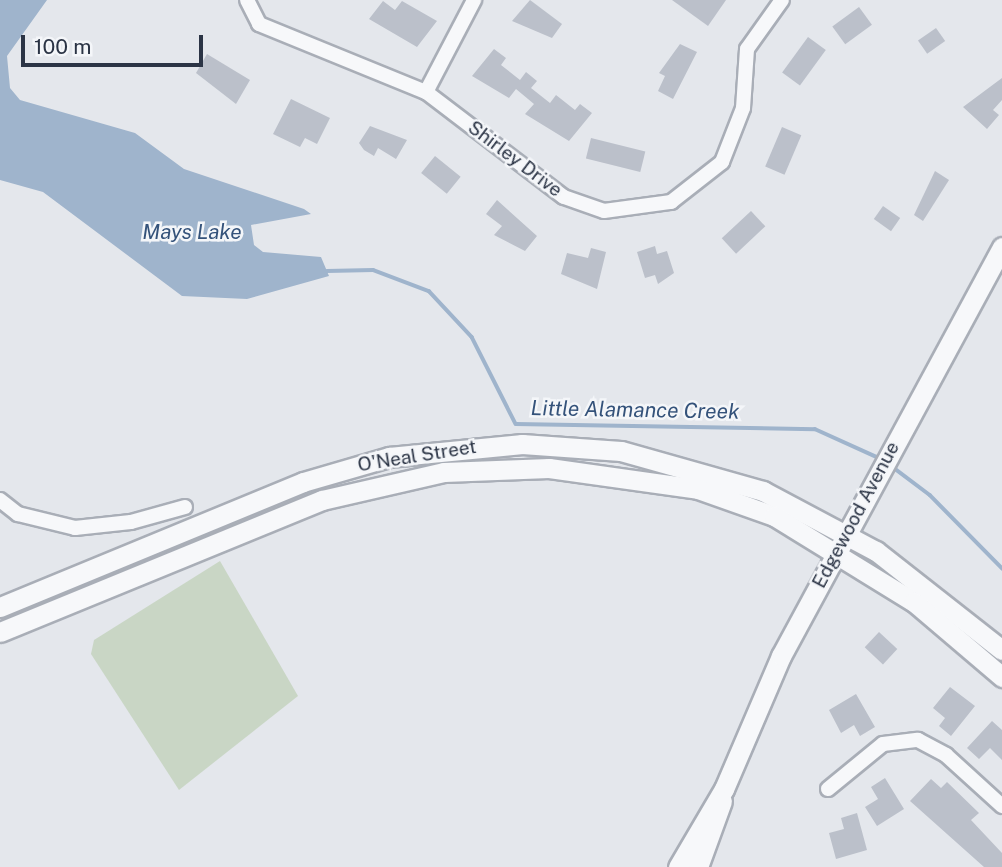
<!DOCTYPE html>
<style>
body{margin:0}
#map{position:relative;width:1002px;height:867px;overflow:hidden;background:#e4e7ec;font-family:"Public Sans",sans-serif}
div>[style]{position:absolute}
.green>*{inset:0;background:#c9d6c5}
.water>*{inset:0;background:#9fb4cc}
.stream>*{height:3.5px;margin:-1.75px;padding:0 1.75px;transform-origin:1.75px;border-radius:1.75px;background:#9fb4cc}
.building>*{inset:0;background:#bbc0ca;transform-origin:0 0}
.roads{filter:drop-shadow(2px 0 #a9aeb7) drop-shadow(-2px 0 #a9aeb7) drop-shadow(0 2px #a9aeb7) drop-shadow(0 -2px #a9aeb7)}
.minor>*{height:14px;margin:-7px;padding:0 7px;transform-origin:7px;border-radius:7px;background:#f7f8fa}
.tertiary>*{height:19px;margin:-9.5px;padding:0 9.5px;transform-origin:9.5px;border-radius:9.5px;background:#f7f8fa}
span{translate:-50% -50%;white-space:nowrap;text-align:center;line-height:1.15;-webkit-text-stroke:5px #f4f6f9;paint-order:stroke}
.street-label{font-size:19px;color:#2b3445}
.water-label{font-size:21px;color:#34527a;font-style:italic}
.scale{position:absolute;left:21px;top:35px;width:182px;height:32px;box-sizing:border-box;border:4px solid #2b3445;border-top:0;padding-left:9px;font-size:21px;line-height:24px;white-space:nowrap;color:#2b3445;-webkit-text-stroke:5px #f4f6f9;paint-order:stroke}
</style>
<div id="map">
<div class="green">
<i style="clip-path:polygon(220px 561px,298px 696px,179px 790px,91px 654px,94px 640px)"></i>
</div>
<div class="water">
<i style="clip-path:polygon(0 0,47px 0,7px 56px,10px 88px,20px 100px,135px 133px,184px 169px,304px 209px,311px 214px,251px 225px,254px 245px,263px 252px,321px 257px,329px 276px,247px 299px,182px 296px,43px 192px,0 180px)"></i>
</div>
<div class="stream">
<i style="left:327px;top:271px;width:46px;rotate:-1.2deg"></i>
<i style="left:373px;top:270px;width:60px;rotate:20.6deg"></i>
<i style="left:429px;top:291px;width:63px;rotate:46.9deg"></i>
<i style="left:472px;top:337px;width:97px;rotate:63.2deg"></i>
<i style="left:516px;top:424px;width:299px;rotate:1deg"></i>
<i style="left:815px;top:429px;width:72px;rotate:24.4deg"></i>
<i style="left:890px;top:465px;width:50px;rotate:36.9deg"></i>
<i style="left:930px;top:495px;width:103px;rotate:45.4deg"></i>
</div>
<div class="building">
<i style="clip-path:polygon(530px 0,562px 24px,552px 38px,512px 21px)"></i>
<i style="clip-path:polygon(672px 0,726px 0,708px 26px)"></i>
<i style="clip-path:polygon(383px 1px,395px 10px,402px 1px,437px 21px,417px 47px,369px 19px)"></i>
<i style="left:859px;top:7px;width:22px;height:33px;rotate:54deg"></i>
<i style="left:936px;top:28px;width:16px;height:22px;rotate:55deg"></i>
<i style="left:808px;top:37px;width:22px;height:44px;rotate:36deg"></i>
<i style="clip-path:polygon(680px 44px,697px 52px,673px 99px,658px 91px,665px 76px,659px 73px)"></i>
<i style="clip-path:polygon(494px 49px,506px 58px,501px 65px,520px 80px,526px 72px,537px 81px,531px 88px,550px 103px,556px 95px,575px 110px,580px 104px,592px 113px,569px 141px,525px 114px,534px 104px,516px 89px,509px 98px,472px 76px)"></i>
<i style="clip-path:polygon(207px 54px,250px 80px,236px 104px,196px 73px)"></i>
<i style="clip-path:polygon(1002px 78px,1002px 100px,993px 110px,999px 115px,987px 129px,963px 107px)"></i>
<i style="clip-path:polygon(291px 99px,330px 118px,317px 144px,305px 138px,300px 147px,273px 134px)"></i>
<i style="clip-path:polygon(370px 126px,407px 140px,396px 159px,378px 148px,374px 156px,364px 150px,359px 143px)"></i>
<i style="left:782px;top:127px;width:21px;height:43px;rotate:23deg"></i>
<i style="left:591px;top:138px;width:56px;height:21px;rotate:14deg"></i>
<i style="left:435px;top:156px;width:33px;height:22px;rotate:39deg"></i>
<i style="clip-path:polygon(935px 171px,949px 180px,923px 221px,914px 215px)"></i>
<i style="clip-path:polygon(497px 200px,537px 236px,525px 251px,494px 235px,502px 226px,486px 214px)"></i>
<i style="left:883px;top:206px;width:21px;height:16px;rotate:35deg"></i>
<i style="left:751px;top:211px;width:21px;height:40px;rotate:47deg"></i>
<i style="clip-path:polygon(655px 246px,657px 254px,667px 251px,674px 273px,658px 284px,655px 275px,645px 278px,637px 252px)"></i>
<i style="clip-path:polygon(591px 248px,606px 252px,597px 289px,561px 274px,567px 253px,588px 258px)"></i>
<i style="left:879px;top:632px;width:25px;height:21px;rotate:43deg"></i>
<i style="clip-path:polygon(950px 687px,975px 706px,951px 736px,939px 726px,945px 718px,933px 708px)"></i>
<i style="clip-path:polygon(856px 694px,875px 727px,860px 736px,854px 725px,841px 733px,829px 710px)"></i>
<i style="clip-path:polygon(992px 721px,1002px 730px,1002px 760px,990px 748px,979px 759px,967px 748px)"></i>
<i style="clip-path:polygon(885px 778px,904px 809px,877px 826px,865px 807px,878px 799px,871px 787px)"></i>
<i style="clip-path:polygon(931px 779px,941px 788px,947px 782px,979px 813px,971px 820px,1002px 853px,1002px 867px,984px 867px,910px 801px)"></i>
<i style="clip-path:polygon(857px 813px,867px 850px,836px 859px,829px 833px,844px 829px,841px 818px)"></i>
</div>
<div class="roads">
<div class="minor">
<i style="left:247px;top:0;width:27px;rotate:63deg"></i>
<i style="left:259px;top:24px;width:180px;rotate:22.2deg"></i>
<i style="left:426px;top:92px;width:173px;rotate:37.3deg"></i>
<i style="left:564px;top:197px;width:42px;rotate:19.3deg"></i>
<i style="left:604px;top:211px;width:68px;rotate:-7.7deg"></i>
<i style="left:671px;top:202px;width:65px;rotate:-38.1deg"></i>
<i style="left:722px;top:162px;width:58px;rotate:-68.7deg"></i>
<i style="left:743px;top:108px;width:59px;rotate:-86.1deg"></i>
<i style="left:747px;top:49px;width:60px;rotate:-54.5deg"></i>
<i style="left:426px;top:92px;width:104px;rotate:-62.4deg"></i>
<i style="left:0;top:500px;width:23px;rotate:38deg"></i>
<i style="left:18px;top:514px;width:59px;rotate:13.8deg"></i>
<i style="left:75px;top:528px;width:56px;rotate:-6.1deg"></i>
<i style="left:131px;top:522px;width:56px;rotate:-15.5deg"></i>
<i style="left:828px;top:789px;width:71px;rotate:-39.3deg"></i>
<i style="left:883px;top:744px;width:35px;rotate:-7deg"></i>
<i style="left:918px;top:740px;width:32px;rotate:28deg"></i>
<i style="left:946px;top:755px;width:76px;rotate:42.3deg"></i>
</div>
<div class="tertiary">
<i style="left:0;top:607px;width:328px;rotate:-22.4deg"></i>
<i style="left:303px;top:482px;width:90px;rotate:-16.2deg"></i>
<i style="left:389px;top:457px;width:134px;rotate:-5.6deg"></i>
<i style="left:522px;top:444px;width:99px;rotate:4deg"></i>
<i style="left:621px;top:451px;width:148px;rotate:15.7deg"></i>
<i style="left:763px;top:491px;width:128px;rotate:28deg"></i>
<i style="left:876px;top:551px;width:160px;rotate:38.2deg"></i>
<i style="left:0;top:632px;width:348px;rotate:-22.3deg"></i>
<i style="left:322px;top:500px;width:125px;rotate:-12.9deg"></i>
<i style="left:444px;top:472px;width:105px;rotate:-2.2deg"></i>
<i style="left:549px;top:468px;width:150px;rotate:8deg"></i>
<i style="left:698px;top:489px;width:81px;rotate:19.6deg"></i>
<i style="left:774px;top:516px;width:164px;rotate:31.6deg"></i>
<i style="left:914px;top:602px;width:116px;rotate:40.4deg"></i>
<i style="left:678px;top:867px;width:91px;rotate:-59.5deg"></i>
<i style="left:724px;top:789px;width:145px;rotate:-66.8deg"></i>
<i style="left:781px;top:656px;width:465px;rotate:-61.6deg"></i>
<i style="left:698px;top:867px;width:70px;rotate:-70deg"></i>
</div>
</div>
<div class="street-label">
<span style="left:515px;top:159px;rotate:37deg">Shirley Drive</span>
<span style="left:417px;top:456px;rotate:-9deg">O'Neal Street</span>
<span style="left:856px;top:515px;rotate:-62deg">Edgewood Avenue</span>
</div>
<div class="water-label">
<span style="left:192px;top:232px">Mays Lake</span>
<span style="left:635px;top:410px;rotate:1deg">Little Alamance Creek</span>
</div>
<div class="scale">100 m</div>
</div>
